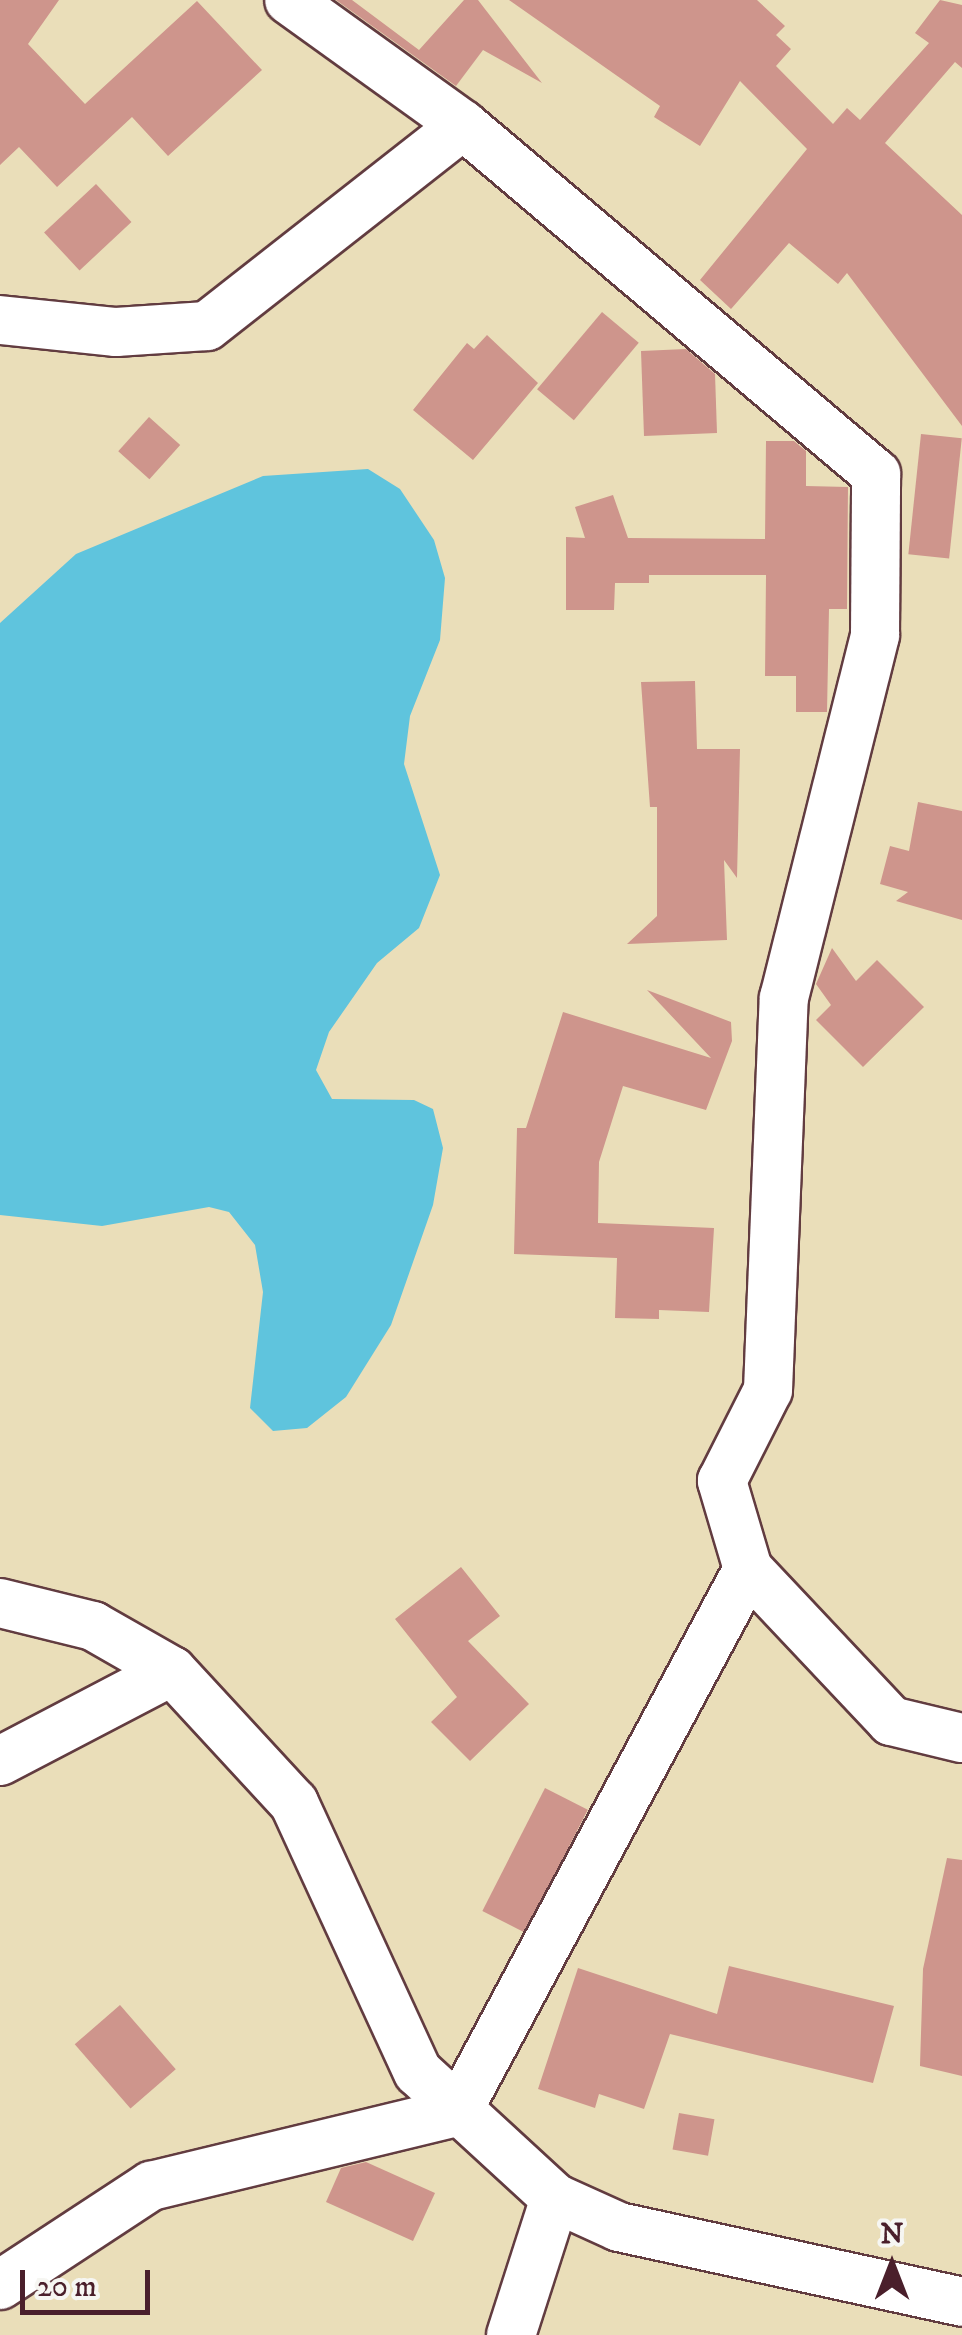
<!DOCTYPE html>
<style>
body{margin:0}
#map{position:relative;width:962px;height:2335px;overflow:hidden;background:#eadeb9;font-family:"IM FELL DW Pica",serif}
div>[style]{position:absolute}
.water>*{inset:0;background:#5fc4dd}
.building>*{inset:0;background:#ce958c;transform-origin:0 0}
.roads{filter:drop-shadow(2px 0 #623c40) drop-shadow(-2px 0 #623c40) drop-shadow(0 2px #623c40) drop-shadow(0 -2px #623c40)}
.minor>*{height:48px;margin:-24px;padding:0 24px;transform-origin:24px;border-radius:24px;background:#fff}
span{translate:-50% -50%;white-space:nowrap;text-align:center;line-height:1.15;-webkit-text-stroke:9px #f6f6f2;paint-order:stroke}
.north{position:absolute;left:842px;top:2215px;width:100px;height:100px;-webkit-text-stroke:8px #f6f6f2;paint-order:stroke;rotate:0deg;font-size:28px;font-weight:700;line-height:40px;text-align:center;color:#4a1f2b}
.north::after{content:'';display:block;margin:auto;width:35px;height:45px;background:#4a1f2b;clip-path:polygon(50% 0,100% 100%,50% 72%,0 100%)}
.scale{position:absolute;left:20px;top:2270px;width:130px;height:45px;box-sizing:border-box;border:5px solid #4a1f2b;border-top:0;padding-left:12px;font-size:30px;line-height:35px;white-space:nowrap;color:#4a1f2b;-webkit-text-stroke:8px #f6f6f2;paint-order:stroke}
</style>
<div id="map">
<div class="water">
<i style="clip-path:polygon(368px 469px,400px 489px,434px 540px,445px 578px,440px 640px,410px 716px,404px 764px,440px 875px,419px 928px,377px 963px,329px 1032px,316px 1070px,332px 1099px,414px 1100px,433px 1109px,443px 1148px,433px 1205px,391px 1325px,346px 1397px,307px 1428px,273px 1431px,250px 1408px,263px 1292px,255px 1245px,229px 1212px,209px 1207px,102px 1226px,0 1215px,0 623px,76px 554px,263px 476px)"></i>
</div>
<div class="building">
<i style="clip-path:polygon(0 0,59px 0,28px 44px,85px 104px,197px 1px,262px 70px,168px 156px,132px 117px,57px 187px,19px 147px,0 165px)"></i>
<i style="clip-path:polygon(336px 0,352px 0,419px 50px,464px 0,478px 0,542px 83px,483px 50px,456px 86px)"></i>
<i style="clip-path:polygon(509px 0,757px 0,785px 26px,776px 35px,791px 49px,776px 66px,833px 124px,847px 108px,860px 120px,929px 43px,915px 33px,940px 0,962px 5px,962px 68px,955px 62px,885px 143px,962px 215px,962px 426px,847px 273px,838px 284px,789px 243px,731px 309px,700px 280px,807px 149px,740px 81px,700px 146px,654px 117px,660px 106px)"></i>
<i style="left:96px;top:184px;width:52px;height:71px;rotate:47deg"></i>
<i style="left:602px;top:312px;width:48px;height:101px;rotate:40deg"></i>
<i style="clip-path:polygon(487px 335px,538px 383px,473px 460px,413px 410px,467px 343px,474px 349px)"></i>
<i style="clip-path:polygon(686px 349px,715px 374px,717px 433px,644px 436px,641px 351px)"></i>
<i style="left:149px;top:417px;width:42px;height:46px;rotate:42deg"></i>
<i style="left:921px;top:434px;width:41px;height:121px;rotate:6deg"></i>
<i style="clip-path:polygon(766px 441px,794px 441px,806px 451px,806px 486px,848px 487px,847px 609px,829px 609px,827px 712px,796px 712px,796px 676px,765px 676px,766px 575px,649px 575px,649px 583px,615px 583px,614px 610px,566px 610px,566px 537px,585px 538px,575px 507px,613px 495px,628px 538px,765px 539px)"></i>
<i style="clip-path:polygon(695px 681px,697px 749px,740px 749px,737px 878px,724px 860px,727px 940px,627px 944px,657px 916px,657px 807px,650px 807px,641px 682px)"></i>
<i style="clip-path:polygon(918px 802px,962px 811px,962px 920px,896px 901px,908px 892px,880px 884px,890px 846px,909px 851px)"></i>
<i style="clip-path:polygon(832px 948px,856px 981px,877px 960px,924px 1007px,863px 1067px,816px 1020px,831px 1005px,816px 984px)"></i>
<i style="clip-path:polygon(647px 990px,731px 1022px,732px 1041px,706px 1110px,623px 1086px,599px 1162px,598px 1223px,714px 1228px,709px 1312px,659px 1310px,659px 1319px,615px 1318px,617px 1258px,514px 1254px,517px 1128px,526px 1128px,563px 1012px,711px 1058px)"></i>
<i style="clip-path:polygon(461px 1567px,500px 1616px,468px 1641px,529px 1704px,470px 1761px,431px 1722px,457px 1697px,395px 1619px)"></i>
<i style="left:545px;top:1788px;width:48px;height:138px;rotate:27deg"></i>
<i style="clip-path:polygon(947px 1858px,962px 1860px,962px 2076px,920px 2066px,923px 1969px)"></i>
<i style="clip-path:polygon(729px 1966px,894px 2006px,873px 2083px,670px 2034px,644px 2109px,599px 2094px,595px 2108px,538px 2089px,578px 1968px,717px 2014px)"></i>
<i style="left:120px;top:2005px;width:85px;height:60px;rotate:49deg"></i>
<i style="left:679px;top:2113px;width:36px;height:37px;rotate:10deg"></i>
<i style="clip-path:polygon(366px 2162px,435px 2193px,413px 2241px,326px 2202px,341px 2168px)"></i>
</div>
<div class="roads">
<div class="minor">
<i style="left:0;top:320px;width:117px;rotate:5.9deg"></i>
<i style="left:116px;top:332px;width:91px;rotate:-3.8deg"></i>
<i style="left:207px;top:326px;width:325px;rotate:-38.1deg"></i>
<i style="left:748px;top:1569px;width:209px;rotate:46.7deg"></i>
<i style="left:891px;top:1721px;width:73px;rotate:13.5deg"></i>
<i style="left:0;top:1603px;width:96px;rotate:13.9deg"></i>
<i style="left:93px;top:1626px;width:91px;rotate:29.7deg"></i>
<i style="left:172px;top:1671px;width:180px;rotate:47.3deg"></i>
<i style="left:294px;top:1803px;width:296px;rotate:65.3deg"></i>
<i style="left:418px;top:2072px;width:186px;rotate:42.6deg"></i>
<i style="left:555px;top:2198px;width:70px;rotate:24.4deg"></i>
<i style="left:619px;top:2227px;width:351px;rotate:12.3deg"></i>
<i style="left:0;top:1761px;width:194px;rotate:-27.6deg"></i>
<i style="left:0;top:2285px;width:181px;rotate:-33.3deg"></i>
<i style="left:151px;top:2186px;width:315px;rotate:-13.6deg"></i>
<i style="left:457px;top:2112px;width:616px;rotate:-61.81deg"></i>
<i style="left:748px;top:1569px;width:92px;rotate:-106.5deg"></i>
<i style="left:722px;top:1481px;width:102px;rotate:-63.2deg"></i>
<i style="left:768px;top:1390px;width:392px;rotate:-87.7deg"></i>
<i style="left:784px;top:998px;width:374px;rotate:-75.9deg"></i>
<i style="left:875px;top:635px;width:161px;rotate:-89.6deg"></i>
<i style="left:876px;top:474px;width:541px;rotate:-139.8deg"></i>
<i style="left:463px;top:125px;width:214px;rotate:-144.3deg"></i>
<i style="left:511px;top:2335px;width:144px;rotate:-72.2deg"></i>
</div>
</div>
<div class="north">N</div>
<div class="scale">20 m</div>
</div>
